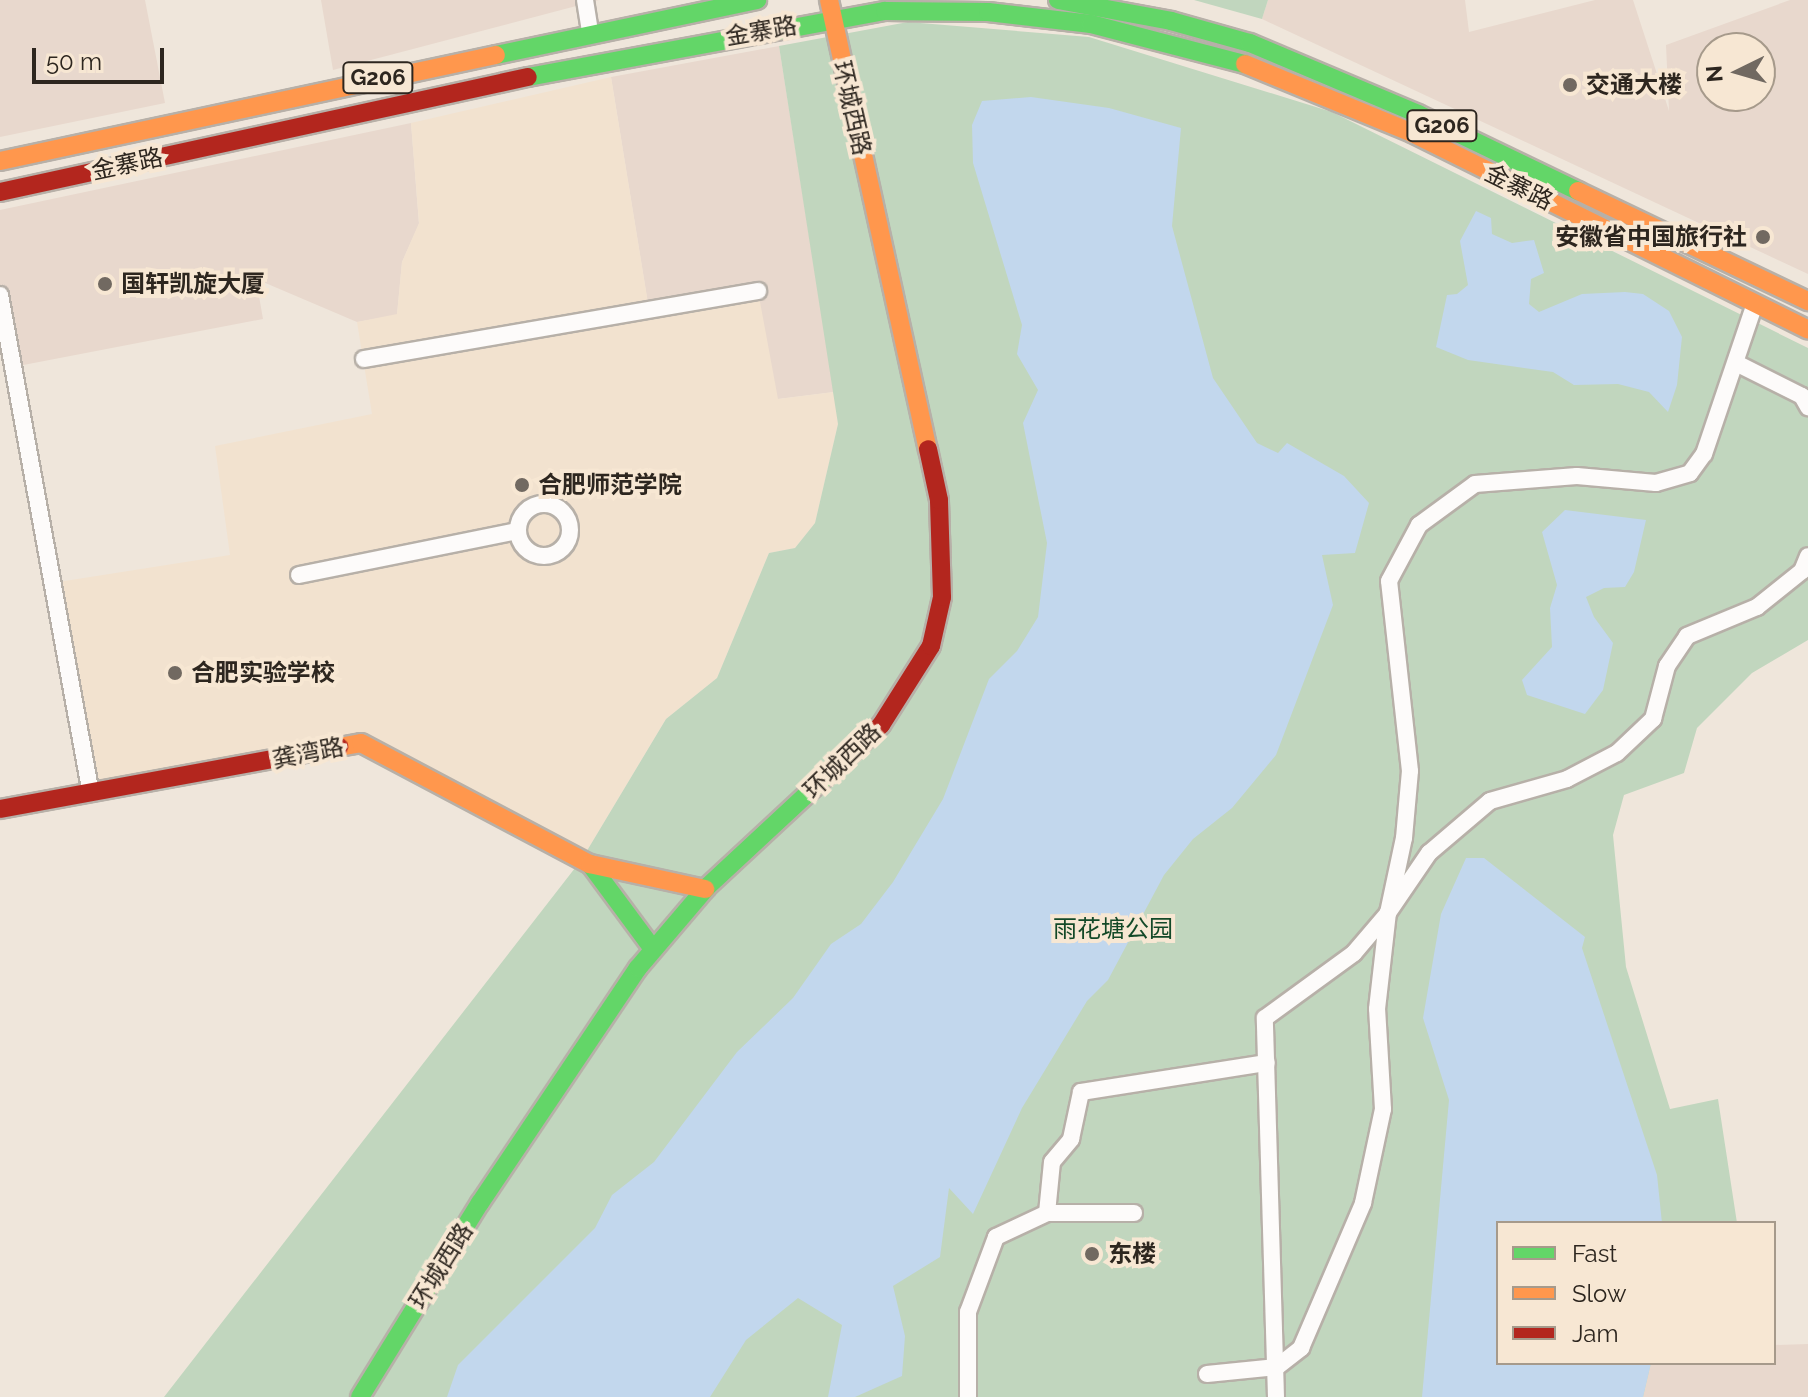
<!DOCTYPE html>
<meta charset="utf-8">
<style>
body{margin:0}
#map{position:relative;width:1808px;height:1397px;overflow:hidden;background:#efe6db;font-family:Raleway,"Noto Sans SC",sans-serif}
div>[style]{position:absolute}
.commercial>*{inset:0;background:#e8d8cd}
.built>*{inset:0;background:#f2e2cf}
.green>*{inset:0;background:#c1d6be}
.water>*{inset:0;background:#c2d7ed}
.roads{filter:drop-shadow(2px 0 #b7b0a8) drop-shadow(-2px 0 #b7b0a8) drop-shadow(0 2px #b7b0a8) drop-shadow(0 -2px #b7b0a8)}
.street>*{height:16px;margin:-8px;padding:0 8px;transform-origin:8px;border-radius:8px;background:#fdfbfa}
.street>.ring{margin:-8px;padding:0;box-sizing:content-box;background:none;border:16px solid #fdfbfa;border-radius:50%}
.fast>*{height:18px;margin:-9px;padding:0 9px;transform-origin:9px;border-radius:9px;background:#63d668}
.slow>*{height:18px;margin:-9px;padding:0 9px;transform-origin:9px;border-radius:9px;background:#ff974d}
.jam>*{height:18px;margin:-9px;padding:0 9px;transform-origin:9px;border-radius:9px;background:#b3261e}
.dots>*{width:22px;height:22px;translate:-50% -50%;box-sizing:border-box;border:4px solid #f7e7d3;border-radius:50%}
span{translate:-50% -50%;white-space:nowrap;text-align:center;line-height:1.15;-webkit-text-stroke:8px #f7e7d3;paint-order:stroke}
.shield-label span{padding:2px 6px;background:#f7e7d3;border:2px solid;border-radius:6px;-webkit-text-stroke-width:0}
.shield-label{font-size:22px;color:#2d261f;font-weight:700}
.street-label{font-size:24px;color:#2d261f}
.poi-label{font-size:24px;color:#2d261f;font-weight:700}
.left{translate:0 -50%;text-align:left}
.right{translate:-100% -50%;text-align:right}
.park-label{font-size:24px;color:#134928}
.legend{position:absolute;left:1496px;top:1221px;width:280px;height:144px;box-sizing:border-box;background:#f7e7d3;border:2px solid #a69a8b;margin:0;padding:10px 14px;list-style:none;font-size:24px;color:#2d261f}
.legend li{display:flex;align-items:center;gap:16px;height:40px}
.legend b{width:40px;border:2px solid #a69a8b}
.north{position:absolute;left:1696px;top:32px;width:80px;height:80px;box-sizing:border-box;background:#f7e7d3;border:2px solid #a69a8b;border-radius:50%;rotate:265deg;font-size:22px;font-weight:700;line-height:32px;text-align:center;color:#2d261f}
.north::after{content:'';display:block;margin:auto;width:28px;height:36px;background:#716961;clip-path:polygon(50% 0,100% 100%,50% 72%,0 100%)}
.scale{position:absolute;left:32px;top:48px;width:132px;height:36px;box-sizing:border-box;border:4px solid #2d261f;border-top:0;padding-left:10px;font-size:24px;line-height:28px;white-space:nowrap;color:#2d261f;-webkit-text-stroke:6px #f7e7d3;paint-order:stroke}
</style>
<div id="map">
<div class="commercial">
<i style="clip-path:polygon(0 0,145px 0,165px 103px,0 137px)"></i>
<i style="clip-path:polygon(321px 0,599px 0,333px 70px)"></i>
<i style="clip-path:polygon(evenodd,1268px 0,1465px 0,1469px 32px,1595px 0,1633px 0,1669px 111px,1666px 45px,1790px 0,1808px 0,1808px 274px,1262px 19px,1268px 0,1712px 48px,1760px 48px,1760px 96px,1712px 96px,1712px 48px)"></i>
<i style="clip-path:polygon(779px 46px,834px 392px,778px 399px,649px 310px,611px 77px)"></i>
<i style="clip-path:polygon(411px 123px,419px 224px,402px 262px,397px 315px,357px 322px,256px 279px,263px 319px,13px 367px,7px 338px,0 340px,0 210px)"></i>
<i style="clip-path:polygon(1808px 1344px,1808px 1397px,1643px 1397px,1651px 1363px,1774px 1363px,1774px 1345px)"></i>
</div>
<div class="built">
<i style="clip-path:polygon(611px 77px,649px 309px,758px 291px,778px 399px,834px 392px,838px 424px,815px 523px,795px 548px,769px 553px,717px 678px,666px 719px,582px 859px,361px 743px,90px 789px,52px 583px,230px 555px,215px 446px,372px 414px,357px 322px,397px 314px,402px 262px,419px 223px,411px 123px)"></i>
</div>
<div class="green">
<i style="clip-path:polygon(1194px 0,1268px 0,1262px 19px)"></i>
<i style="clip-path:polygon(908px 22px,1089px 37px,1332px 112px,1808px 348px,1808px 640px,1752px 673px,1697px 728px,1684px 773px,1624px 795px,1613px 835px,1626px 967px,1670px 1109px,1718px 1099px,1737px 1223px,1498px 1223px,1498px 1363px,1651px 1363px,1643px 1397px,164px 1397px,582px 859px,666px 719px,717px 678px,769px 553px,795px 548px,815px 523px,838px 424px,779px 46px)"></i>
</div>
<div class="water">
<i style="clip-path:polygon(1031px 97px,1109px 108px,1181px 128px,1172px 226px,1213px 378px,1257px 443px,1278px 453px,1287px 443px,1344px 476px,1369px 503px,1355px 553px,1322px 555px,1333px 605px,1276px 755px,1232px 808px,1193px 839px,1164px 875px,1108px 980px,1087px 1001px,1022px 1108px,973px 1214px,949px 1188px,940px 1257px,893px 1286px,905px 1336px,902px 1376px,855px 1397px,828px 1397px,842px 1325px,798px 1298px,746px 1340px,710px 1397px,447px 1397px,458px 1365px,595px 1228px,612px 1195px,654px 1162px,737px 1052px,793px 998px,831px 944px,861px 924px,893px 882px,943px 799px,989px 679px,1017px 651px,1038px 617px,1047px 543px,1023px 423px,1038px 390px,1017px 354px,1022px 325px,973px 163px,972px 125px,982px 101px)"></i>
<i style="clip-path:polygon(1476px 211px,1491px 218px,1492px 234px,1512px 243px,1534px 240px,1544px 273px,1531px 279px,1529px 304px,1539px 312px,1582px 294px,1625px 292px,1643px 294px,1669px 311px,1682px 337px,1677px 385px,1668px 412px,1649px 392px,1618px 384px,1574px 385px,1553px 372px,1468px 360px,1436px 347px,1447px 295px,1457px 294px,1468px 285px,1460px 241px)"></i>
<i style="clip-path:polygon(1565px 510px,1646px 520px,1634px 572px,1625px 587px,1604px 588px,1586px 597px,1594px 617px,1613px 643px,1603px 690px,1585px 714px,1527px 695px,1522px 680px,1552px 647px,1550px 608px,1557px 585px,1542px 532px)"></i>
<i style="clip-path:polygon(1466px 858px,1484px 858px,1585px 937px,1582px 948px,1657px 1175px,1662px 1223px,1498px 1223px,1498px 1363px,1651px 1363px,1643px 1397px,1422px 1397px,1449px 1100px,1423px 1018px,1441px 914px)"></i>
</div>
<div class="roads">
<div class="street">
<i style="left:585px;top:0;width:32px;rotate:81deg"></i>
<i style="left:0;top:295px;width:502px;rotate:79.67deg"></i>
<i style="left:364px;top:359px;width:400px;rotate:-9.8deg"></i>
<i style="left:1736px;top:363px;width:74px;rotate:26.6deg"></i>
<i style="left:1802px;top:396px;width:13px;rotate:61deg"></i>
<i class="ring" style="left:518px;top:504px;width:36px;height:36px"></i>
<i style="left:299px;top:575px;width:222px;rotate:-11.4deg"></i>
<i style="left:1047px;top:1213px;width:51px;rotate:-84.4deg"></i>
<i style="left:1052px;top:1162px;width:30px;rotate:-50deg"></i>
<i style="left:1071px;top:1139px;width:48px;rotate:-78deg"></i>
<i style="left:1081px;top:1092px;width:188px;rotate:-8.9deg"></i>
<i style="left:1207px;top:1374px;width:70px;rotate:-5.7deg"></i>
<i style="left:1277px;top:1367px;width:31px;rotate:-38deg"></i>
<i style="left:1301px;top:1348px;width:158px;rotate:-66.8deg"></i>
<i style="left:1363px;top:1203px;width:96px;rotate:-78deg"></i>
<i style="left:1383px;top:1109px;width:100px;rotate:-93.4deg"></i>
<i style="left:1377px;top:1009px;width:97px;rotate:-83.5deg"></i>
<i style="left:1388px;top:913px;width:73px;rotate:-55.7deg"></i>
<i style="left:1429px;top:853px;width:80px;rotate:-40.4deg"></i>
<i style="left:1490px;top:801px;width:80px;rotate:-15.9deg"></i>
<i style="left:1567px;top:779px;width:56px;rotate:-27.5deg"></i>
<i style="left:1617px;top:753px;width:50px;rotate:-43.4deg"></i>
<i style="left:1653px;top:719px;width:55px;rotate:-75.2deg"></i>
<i style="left:1667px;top:666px;width:36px;rotate:-56deg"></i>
<i style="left:1687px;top:636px;width:76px;rotate:-22.5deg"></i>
<i style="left:1757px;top:607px;width:58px;rotate:-38.7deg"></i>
<i style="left:1802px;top:571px;width:16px;rotate:-68deg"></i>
<i style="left:968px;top:1397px;width:85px;rotate:-90deg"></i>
<i style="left:968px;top:1312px;width:80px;rotate:-69.5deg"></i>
<i style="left:996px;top:1237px;width:56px;rotate:-25.2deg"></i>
<i style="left:1047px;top:1213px;width:87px"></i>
<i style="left:1276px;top:1397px;width:379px;rotate:-91.7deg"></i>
<i style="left:1265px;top:1018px;width:110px;rotate:-36.1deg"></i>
<i style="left:1354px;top:953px;width:52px;rotate:-49.6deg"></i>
<i style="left:1388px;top:913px;width:77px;rotate:-78deg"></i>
<i style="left:1404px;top:838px;width:67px;rotate:-84.9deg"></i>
<i style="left:1410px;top:771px;width:191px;rotate:-96.3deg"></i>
<i style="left:1389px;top:581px;width:64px;rotate:-61.8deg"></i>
<i style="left:1419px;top:525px;width:69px;rotate:-36.2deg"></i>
<i style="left:1475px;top:484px;width:102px;rotate:-4.5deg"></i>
<i style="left:1577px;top:476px;width:79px;rotate:5.1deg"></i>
<i style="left:1656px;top:483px;width:35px;rotate:-16deg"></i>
<i style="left:1690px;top:473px;width:24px;rotate:-54deg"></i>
<i style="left:1704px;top:454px;width:159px;rotate:-71.3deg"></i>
</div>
<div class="fast">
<i style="left:1058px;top:0;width:115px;rotate:10.5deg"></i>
<i style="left:1171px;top:21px;width:82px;rotate:15.6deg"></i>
<i style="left:1250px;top:43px;width:182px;rotate:22.9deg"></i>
<i style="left:1418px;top:114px;width:178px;rotate:25.7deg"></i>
<i style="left:496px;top:55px;width:267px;rotate:-11.9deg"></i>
<i style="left:528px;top:77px;width:363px;rotate:-10.5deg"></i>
<i style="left:885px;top:11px;width:103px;rotate:0.6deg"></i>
<i style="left:988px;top:12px;width:104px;rotate:6.6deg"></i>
<i style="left:1091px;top:24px;width:159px;rotate:14.6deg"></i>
<i style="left:590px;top:864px;width:106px;rotate:53.5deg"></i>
<i style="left:360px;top:1397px;width:228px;rotate:-58.3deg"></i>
<i style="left:480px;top:1203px;width:283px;rotate:-56.1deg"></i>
<i style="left:638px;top:968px;width:106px;rotate:-49.6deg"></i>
<i style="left:707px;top:887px;width:191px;rotate:-42.9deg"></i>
</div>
<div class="slow">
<i style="left:829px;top:0;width:460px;rotate:77.6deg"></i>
<i style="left:1245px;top:64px;width:181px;rotate:22.4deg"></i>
<i style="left:1412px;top:133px;width:442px;rotate:26.4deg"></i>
<i style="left:0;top:161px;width:507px;rotate:-12.06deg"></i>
<i style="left:1578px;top:191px;width:255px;rotate:25.6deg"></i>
<i style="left:339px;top:747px;width:22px;rotate:-10deg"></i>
<i style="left:361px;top:743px;width:259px;rotate:27.9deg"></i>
<i style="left:590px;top:864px;width:118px;rotate:12.3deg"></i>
</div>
<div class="jam">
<i style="left:0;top:192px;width:540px;rotate:-12.29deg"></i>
<i style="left:847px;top:757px;width:47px;rotate:-43.3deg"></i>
<i style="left:881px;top:725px;width:93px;rotate:-57.7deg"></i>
<i style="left:931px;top:646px;width:50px;rotate:-77.3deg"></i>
<i style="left:942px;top:597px;width:97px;rotate:-91.8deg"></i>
<i style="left:939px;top:500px;width:52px;rotate:-102.2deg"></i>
<i style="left:0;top:809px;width:345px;rotate:-10.4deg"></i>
</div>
</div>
<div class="dots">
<i style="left:1570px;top:85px;background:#716961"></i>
<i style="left:1763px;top:237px;background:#716961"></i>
<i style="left:105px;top:284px;background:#716961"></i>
<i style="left:522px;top:485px;background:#716961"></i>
<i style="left:175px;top:673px;background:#716961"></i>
<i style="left:1092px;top:1254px;background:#716961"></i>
</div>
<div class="shield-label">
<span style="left:378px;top:78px">G206</span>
<span style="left:1442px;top:126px">G206</span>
</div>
<div class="street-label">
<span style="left:761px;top:31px;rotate:-10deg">金寨路</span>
<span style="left:852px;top:108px;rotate:77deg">环城西路</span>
<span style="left:127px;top:164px;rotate:-12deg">金寨路</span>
<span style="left:1519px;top:187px;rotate:26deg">金寨路</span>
<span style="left:308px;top:753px;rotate:-11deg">龚湾路</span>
<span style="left:842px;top:761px;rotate:-44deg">环城西路</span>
<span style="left:441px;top:1266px;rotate:-58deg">环城西路</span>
</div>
<div class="poi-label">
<span class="left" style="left:1586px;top:85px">交通大楼</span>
<span class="right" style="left:1747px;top:237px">安徽省中国旅行社</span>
<span class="left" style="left:121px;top:284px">国轩凯旋大厦</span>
<span class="left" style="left:538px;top:485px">合肥师范学院</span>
<span class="left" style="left:191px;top:673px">合肥实验学校</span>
<span class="left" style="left:1108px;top:1254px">东楼</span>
</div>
<div class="park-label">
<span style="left:1113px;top:929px">雨花塘公园</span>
</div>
<ul class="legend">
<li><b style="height:10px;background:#63d668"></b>Fast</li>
<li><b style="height:10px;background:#ff974d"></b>Slow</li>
<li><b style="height:10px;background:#b3261e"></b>Jam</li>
</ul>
<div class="north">N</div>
<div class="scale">50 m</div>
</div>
